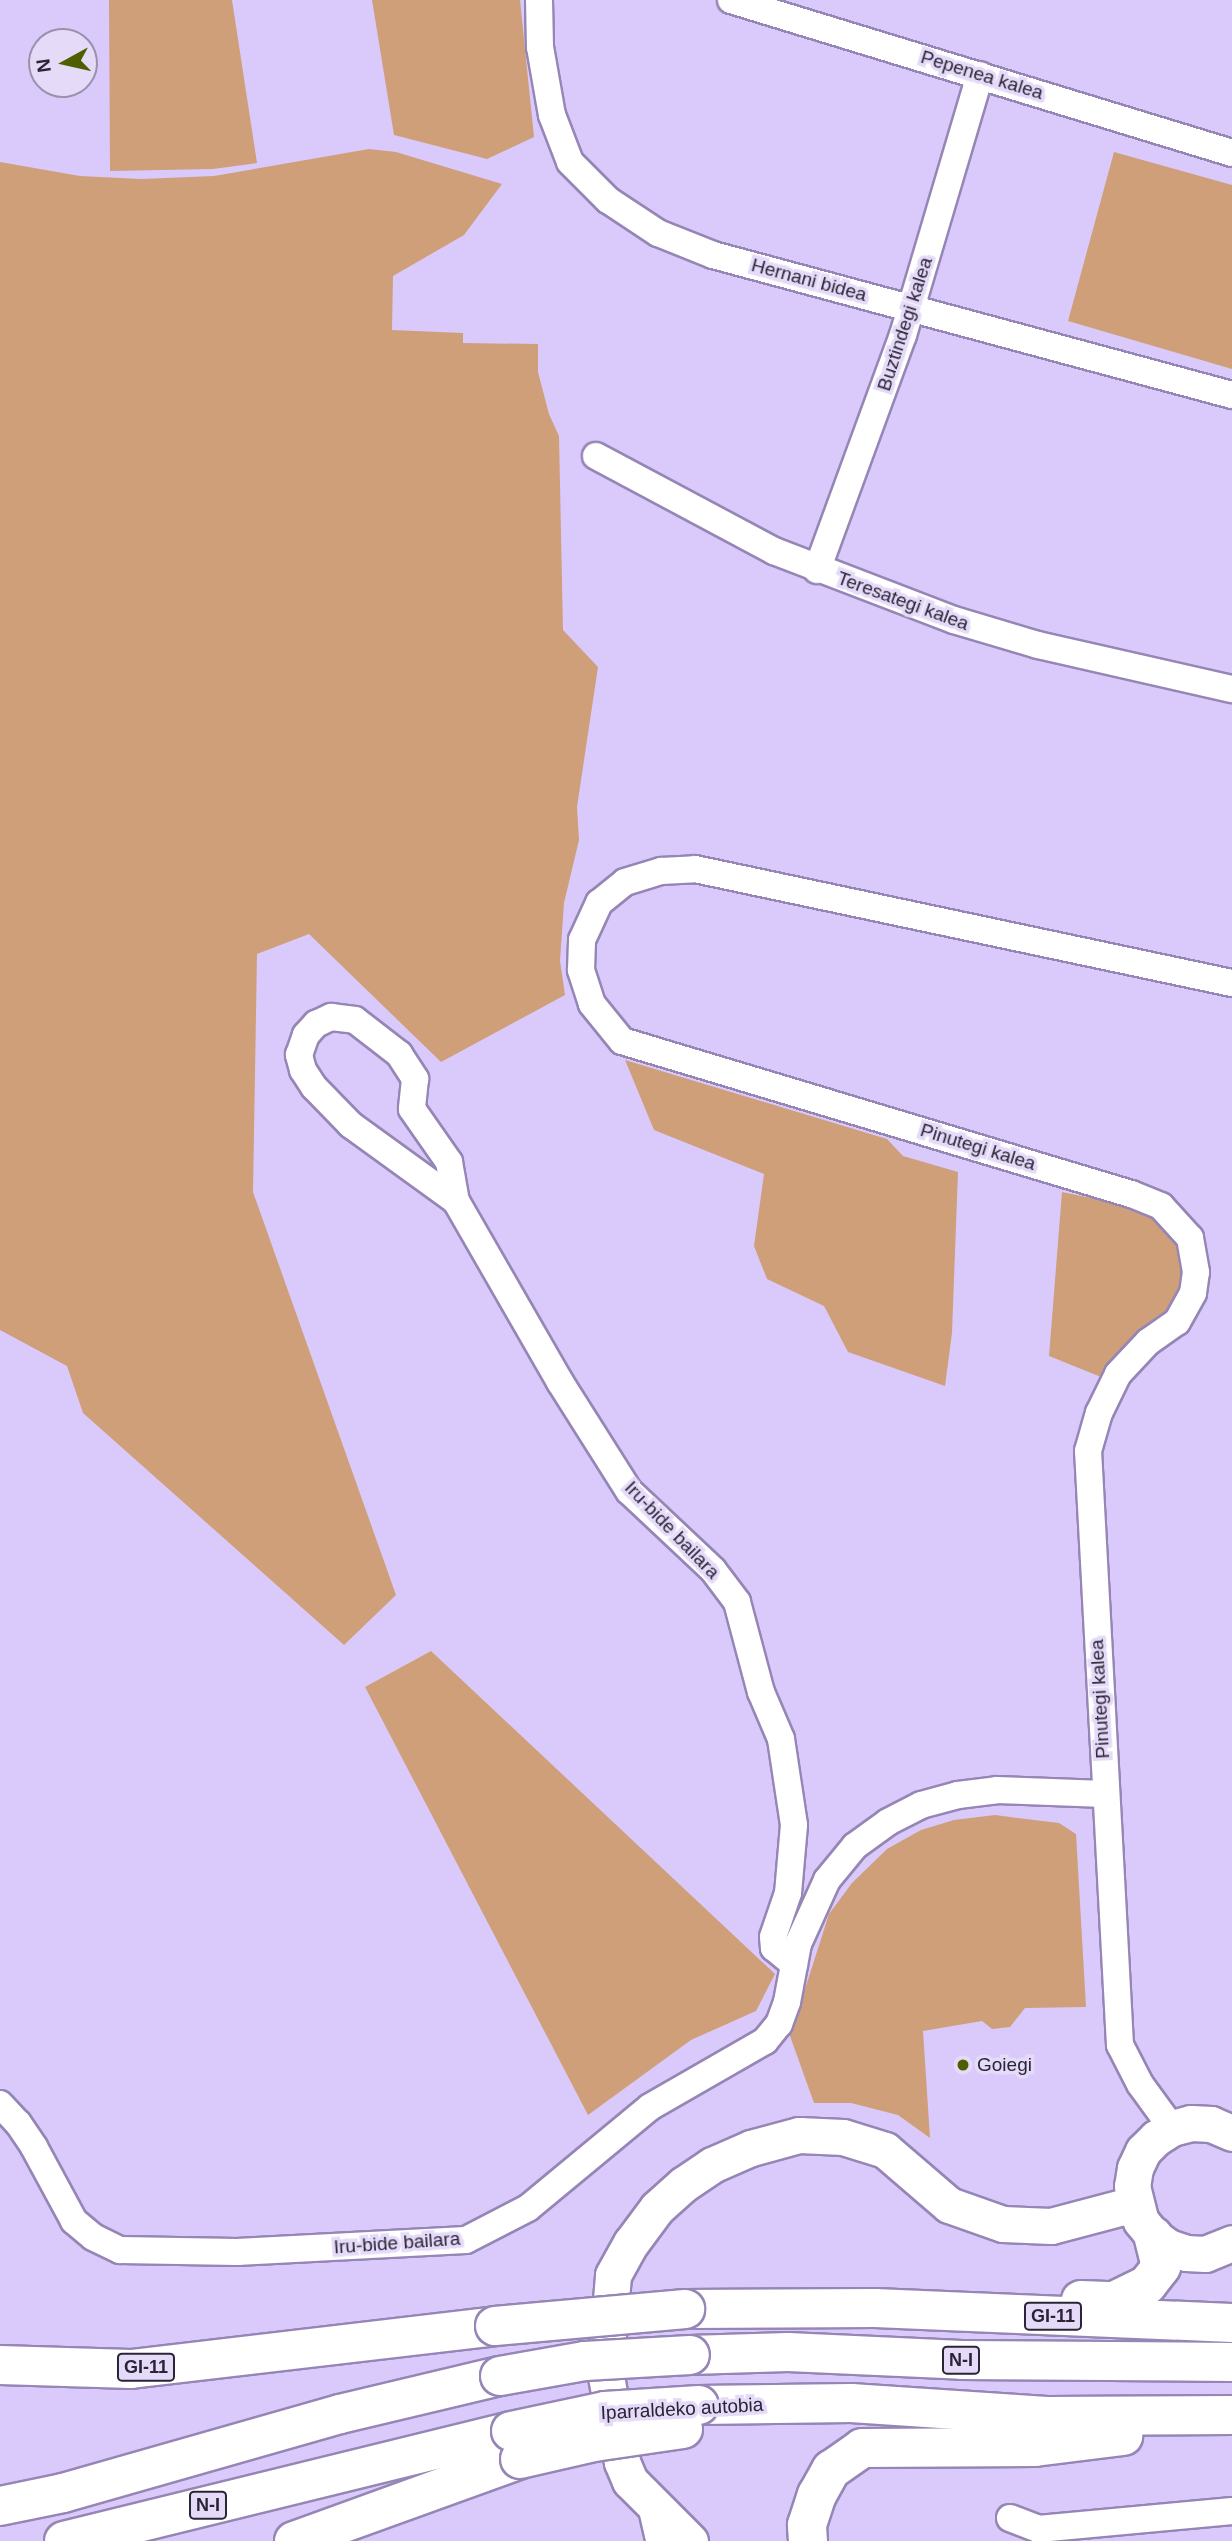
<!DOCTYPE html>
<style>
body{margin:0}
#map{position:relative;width:1232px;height:2541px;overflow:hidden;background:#dacafc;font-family:Helvetica,sans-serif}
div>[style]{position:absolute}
.green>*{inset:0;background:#ce9f79}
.roads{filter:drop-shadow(2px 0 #9686b5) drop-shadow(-2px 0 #9686b5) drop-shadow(0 2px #9686b5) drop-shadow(0 -2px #9686b5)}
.minor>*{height:26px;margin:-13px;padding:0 13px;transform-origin:13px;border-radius:13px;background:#fff}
.major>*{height:35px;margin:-17.5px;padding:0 17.5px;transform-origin:17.5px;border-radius:17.5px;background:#fff}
.highway>*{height:38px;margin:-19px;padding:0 19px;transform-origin:19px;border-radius:19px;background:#fff}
.bridges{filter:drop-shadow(2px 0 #9686b5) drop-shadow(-2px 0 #9686b5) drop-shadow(0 2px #9686b5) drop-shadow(0 -2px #9686b5)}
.highway-bridge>*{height:38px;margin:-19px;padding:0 19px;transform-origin:19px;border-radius:19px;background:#fff}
.dots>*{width:19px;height:19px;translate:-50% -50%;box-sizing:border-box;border:4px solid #e5dbf9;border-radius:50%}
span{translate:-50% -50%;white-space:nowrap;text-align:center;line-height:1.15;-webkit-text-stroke:7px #e5dbf9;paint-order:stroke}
.shield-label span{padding:2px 5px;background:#e5dbf9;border:2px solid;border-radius:5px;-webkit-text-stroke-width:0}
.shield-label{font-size:18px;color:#2a2437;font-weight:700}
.street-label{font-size:19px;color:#2a2437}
.poi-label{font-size:19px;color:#2a2437}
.left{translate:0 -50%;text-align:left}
.north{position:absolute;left:28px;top:28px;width:70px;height:70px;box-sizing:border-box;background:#e5dbf9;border:2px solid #9a92ab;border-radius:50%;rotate:262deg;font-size:19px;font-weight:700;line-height:28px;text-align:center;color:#2a2437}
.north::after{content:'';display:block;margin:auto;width:24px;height:32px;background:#4f5e00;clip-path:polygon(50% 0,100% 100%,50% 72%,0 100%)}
</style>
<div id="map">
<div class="green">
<i style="clip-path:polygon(109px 0,232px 0,257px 163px,213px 169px,110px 171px)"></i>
<i style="clip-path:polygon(372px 0,520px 0,534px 137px,487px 159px,394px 135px)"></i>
<i style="clip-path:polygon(369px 149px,396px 152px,502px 184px,464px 235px,393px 276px,392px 330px,463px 333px,463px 343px,538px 344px,538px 372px,549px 414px,559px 436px,563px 630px,598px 667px,577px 807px,579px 840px,564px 903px,560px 961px,565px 995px,441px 1062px,309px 934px,257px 954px,253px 1192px,396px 1595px,344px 1645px,83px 1413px,67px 1366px,0 1330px,0 162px,80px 176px,141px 179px,214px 176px)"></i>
<i style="clip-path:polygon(1114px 152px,1232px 185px,1232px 369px,1068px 321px)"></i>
<i style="clip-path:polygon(625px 1060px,887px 1139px,903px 1156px,958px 1172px,952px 1333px,945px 1386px,848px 1352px,824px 1306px,767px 1279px,754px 1246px,764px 1174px,654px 1130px)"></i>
<i style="clip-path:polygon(1062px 1192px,1145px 1209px,1167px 1227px,1180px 1252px,1182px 1278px,1174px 1302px,1106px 1379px,1049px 1356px)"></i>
<i style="clip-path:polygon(431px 1651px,775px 1974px,756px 2011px,691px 2040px,588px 2115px,365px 1687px)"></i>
<i style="clip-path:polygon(995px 1815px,1059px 1823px,1076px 1834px,1086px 2007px,1025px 2008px,1010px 2027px,992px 2029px,982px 2021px,923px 2031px,930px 2138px,898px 2115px,851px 2103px,814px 2103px,790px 2036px,829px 1914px,852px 1883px,887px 1849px,921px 1830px,954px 1820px)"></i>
</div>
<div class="roads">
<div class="minor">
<i style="left:539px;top:0;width:47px;rotate:88.8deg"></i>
<i style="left:540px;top:47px;width:69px;rotate:80deg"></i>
<i style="left:552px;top:115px;width:50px;rotate:69deg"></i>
<i style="left:570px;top:162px;width:54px;rotate:45deg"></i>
<i style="left:608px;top:200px;width:60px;rotate:33.4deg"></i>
<i style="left:658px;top:233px;width:59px;rotate:21.8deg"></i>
<i style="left:713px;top:255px;width:538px;rotate:15.1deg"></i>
<i style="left:731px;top:0;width:524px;rotate:16.98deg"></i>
<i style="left:596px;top:456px;width:202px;rotate:28.1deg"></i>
<i style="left:774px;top:551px;width:193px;rotate:21deg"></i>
<i style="left:954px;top:620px;width:88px;rotate:16.6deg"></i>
<i style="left:1038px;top:645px;width:199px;rotate:12.8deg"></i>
<i style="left:817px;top:570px;width:250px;rotate:-69.9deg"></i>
<i style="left:903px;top:335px;width:271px;rotate:-73.5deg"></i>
<i style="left:331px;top:1017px;width:24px;rotate:7deg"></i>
<i style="left:355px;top:1020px;width:56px;rotate:37.7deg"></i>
<i style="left:399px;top:1054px;width:30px;rotate:57deg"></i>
<i style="left:415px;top:1079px;width:30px;rotate:96deg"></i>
<i style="left:412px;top:1109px;width:65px;rotate:55.1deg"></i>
<i style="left:449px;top:1162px;width:40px;rotate:80deg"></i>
<i style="left:456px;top:1201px;width:130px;rotate:-144.1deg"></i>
<i style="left:351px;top:1125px;width:53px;rotate:-134.2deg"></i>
<i style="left:314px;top:1087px;width:20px;rotate:-123deg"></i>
<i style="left:303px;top:1070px;width:16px;rotate:-105deg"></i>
<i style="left:299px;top:1055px;width:21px;rotate:-71deg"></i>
<i style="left:306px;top:1035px;width:15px;rotate:-48deg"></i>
<i style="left:316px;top:1024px;width:17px;rotate:-25deg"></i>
<i style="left:456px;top:1201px;width:209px;rotate:60.1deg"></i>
<i style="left:560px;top:1382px;width:129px;rotate:57.7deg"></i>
<i style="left:629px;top:1491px;width:115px;rotate:43.2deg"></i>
<i style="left:713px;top:1570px;width:40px;rotate:53deg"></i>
<i style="left:737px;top:1602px;width:93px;rotate:75.1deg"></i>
<i style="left:761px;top:1692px;width:51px;rotate:66.9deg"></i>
<i style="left:781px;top:1739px;width:87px;rotate:81.4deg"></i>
<i style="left:794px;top:1825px;width:68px;rotate:95deg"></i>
<i style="left:788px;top:1893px;width:46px;rotate:108.8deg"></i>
<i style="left:773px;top:1937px;width:11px;rotate:85deg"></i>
<i style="left:774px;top:1948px;width:26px;rotate:39deg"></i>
<i style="left:0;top:2104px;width:26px;rotate:47deg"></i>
<i style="left:18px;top:2123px;width:29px;rotate:56deg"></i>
<i style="left:34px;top:2147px;width:84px;rotate:61.6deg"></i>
<i style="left:74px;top:2221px;width:25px;rotate:40deg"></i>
<i style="left:93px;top:2237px;width:30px;rotate:26deg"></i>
<i style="left:120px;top:2250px;width:117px;rotate:1deg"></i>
<i style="left:237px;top:2252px;width:229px;rotate:-3deg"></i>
<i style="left:466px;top:2240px;width:70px;rotate:-27.3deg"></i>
<i style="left:528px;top:2208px;width:158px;rotate:-39.6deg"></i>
<i style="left:650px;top:2107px;width:133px;rotate:-29.9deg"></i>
<i style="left:765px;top:2041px;width:22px;rotate:-51deg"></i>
<i style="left:779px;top:2024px;width:23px;rotate:-70deg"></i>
<i style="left:787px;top:2002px;width:59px;rotate:-79.3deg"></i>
<i style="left:798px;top:1944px;width:70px;rotate:-65.6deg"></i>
<i style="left:827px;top:1880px;width:44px;rotate:-50.5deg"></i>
<i style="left:855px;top:1846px;width:41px;rotate:-36deg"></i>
<i style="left:888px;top:1822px;width:37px;rotate:-27deg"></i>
<i style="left:921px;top:1805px;width:38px;rotate:-15deg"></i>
<i style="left:958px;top:1795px;width:39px;rotate:-7deg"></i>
<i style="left:997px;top:1790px;width:108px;rotate:2.1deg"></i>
<i style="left:1172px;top:2128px;width:54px;rotate:-126deg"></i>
<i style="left:1140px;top:2084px;width:44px;rotate:-117.1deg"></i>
<i style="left:1120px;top:2045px;width:595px;rotate:-93.08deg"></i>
<i style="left:1088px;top:1451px;width:40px;rotate:-74deg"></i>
<i style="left:1099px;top:1413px;width:43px;rotate:-64deg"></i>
<i style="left:1118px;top:1374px;width:44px;rotate:-46.8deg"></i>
<i style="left:1148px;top:1342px;width:35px;rotate:-35deg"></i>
<i style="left:1177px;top:1322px;width:33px;rotate:-61deg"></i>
<i style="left:1193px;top:1293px;width:21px;rotate:-82deg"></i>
<i style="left:1196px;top:1272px;width:35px;rotate:-100deg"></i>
<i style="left:1190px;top:1238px;width:43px;rotate:-132.2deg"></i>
<i style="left:1161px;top:1206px;width:32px;rotate:-158deg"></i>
<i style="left:1131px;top:1194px;width:531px;rotate:-163.27deg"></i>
<i style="left:622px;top:1041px;width:48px;rotate:-129deg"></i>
<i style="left:592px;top:1004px;width:36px;rotate:-108deg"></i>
<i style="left:581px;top:970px;width:30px;rotate:-88deg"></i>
<i style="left:582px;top:940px;width:41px;rotate:-65.3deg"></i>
<i style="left:599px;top:903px;width:33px;rotate:-39deg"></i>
<i style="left:625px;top:882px;width:38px;rotate:-17deg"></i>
<i style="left:661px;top:871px;width:34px;rotate:-3deg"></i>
<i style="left:695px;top:869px;width:549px;rotate:11.99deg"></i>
<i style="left:651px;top:2505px;width:37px;rotate:77deg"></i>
<i style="left:1010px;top:2518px;width:30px;rotate:21deg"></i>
<i style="left:1038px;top:2529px;width:195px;rotate:-5.3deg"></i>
</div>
<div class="major">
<i style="left:1232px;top:2133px;width:23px;rotate:-157deg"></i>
<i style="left:1211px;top:2124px;width:20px;rotate:-177deg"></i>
<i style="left:1191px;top:2123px;width:20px;rotate:165deg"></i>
<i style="left:1172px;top:2128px;width:19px;rotate:148deg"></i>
<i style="left:1156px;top:2138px;width:18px;rotate:135deg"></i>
<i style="left:1143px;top:2151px;width:19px;rotate:115deg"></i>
<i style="left:1135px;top:2168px;width:18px;rotate:99deg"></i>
<i style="left:1132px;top:2186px;width:36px;rotate:76deg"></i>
<i style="left:1141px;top:2221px;width:19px;rotate:51deg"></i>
<i style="left:1153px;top:2236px;width:19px;rotate:36deg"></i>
<i style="left:1168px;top:2247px;width:19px;rotate:18deg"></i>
<i style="left:1186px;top:2253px;width:19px;rotate:3deg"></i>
<i style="left:1205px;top:2254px;width:29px;rotate:-22deg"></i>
<i style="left:690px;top:2541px;width:85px;rotate:-135deg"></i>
<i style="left:630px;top:2481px;width:21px;rotate:-113deg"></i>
<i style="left:622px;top:2462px;width:93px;rotate:-100.6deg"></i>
<i style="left:605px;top:2371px;width:96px;rotate:-85.2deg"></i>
<i style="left:613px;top:2275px;width:37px;rotate:-61deg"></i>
<i style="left:631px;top:2243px;width:44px;rotate:-53.4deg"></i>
<i style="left:657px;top:2208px;width:36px;rotate:-42deg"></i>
<i style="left:684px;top:2184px;width:34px;rotate:-34deg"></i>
<i style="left:712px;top:2165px;width:43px;rotate:-23.6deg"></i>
<i style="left:751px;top:2148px;width:50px;rotate:-15.2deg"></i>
<i style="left:799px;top:2135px;width:44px;rotate:2.6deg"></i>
<i style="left:843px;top:2137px;width:44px;rotate:17.2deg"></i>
<i style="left:885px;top:2150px;width:84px;rotate:40.7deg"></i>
<i style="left:949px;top:2205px;width:57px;rotate:19.4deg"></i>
<i style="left:1003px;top:2224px;width:48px;rotate:2.4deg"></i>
<i style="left:1051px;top:2226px;width:86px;rotate:-14.8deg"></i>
</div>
<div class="highway">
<i style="left:1081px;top:2300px;width:33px;rotate:2deg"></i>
<i style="left:1114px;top:2301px;width:37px;rotate:-26deg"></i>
<i style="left:1147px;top:2285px;width:23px;rotate:-52deg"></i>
<i style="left:1161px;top:2267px;width:32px;rotate:-104deg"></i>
<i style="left:685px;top:2309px;width:190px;rotate:-0.3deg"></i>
<i style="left:875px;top:2308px;width:357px;rotate:2.4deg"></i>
<i style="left:690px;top:2355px;width:98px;rotate:-1.8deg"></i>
<i style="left:788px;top:2352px;width:174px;rotate:2.6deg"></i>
<i style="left:962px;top:2360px;width:270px;rotate:0.4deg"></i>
<i style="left:0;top:2365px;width:131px;rotate:1.7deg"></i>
<i style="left:131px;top:2369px;width:367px;rotate:-6.7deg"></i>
<i style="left:699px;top:2405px;width:152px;rotate:-0.8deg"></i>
<i style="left:851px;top:2403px;width:196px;rotate:3.8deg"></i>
<i style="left:1047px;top:2416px;width:185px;rotate:-0.3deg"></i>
<i style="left:0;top:2506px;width:64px;rotate:-11.7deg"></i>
<i style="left:63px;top:2493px;width:288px;rotate:-15.9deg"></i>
<i style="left:340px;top:2414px;width:164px;rotate:-13.4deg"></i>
<i style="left:64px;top:2541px;width:460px;rotate:-13.8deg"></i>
<i style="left:294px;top:2541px;width:240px;rotate:-19.9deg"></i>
<i style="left:808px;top:2541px;width:16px;rotate:-94deg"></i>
<i style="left:807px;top:2525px;width:32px;rotate:-72deg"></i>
<i style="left:817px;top:2495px;width:29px;rotate:-61deg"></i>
<i style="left:831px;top:2470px;width:38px;rotate:-35deg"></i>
<i style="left:862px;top:2448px;width:173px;rotate:-0.3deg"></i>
<i style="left:1035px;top:2447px;width:89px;rotate:-7.1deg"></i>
</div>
</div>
<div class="bridges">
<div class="highway-bridge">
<i style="left:495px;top:2326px;width:191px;rotate:-5.1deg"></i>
<i style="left:500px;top:2376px;width:86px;rotate:-10deg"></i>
<i style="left:585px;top:2361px;width:105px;rotate:-3.3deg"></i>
<i style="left:511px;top:2431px;width:96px;rotate:-12deg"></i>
<i style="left:605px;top:2411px;width:94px;rotate:-3.7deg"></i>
<i style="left:520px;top:2459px;width:76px;rotate:-12.9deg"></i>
<i style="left:594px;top:2442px;width:90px;rotate:-8.3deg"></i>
</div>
</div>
<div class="dots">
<i style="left:963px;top:2065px;background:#4f5e00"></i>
</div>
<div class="shield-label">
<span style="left:1053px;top:2316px">GI-11</span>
<span style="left:961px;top:2360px">N-I</span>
<span style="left:146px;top:2367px">GI-11</span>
<span style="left:208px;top:2505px">N-I</span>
</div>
<div class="street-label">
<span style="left:982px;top:75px;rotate:17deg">Pepenea kalea</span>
<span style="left:809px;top:280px;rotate:15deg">Hernani bidea</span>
<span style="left:905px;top:324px;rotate:-72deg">Buztindegi kalea</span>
<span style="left:903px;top:601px;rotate:20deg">Teresategi kalea</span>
<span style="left:978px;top:1147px;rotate:17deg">Pinutegi kalea</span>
<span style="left:672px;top:1530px;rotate:46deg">Iru-bide bailara</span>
<span style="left:1100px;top:1699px;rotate:-93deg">Pinutegi kalea</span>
<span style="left:397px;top:2243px;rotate:-4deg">Iru-bide bailara</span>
<span style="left:682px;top:2409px;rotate:-3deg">Iparraldeko autobia</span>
</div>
<div class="poi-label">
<span class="left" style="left:977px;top:2065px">Goiegi</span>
</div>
<div class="north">N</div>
</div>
